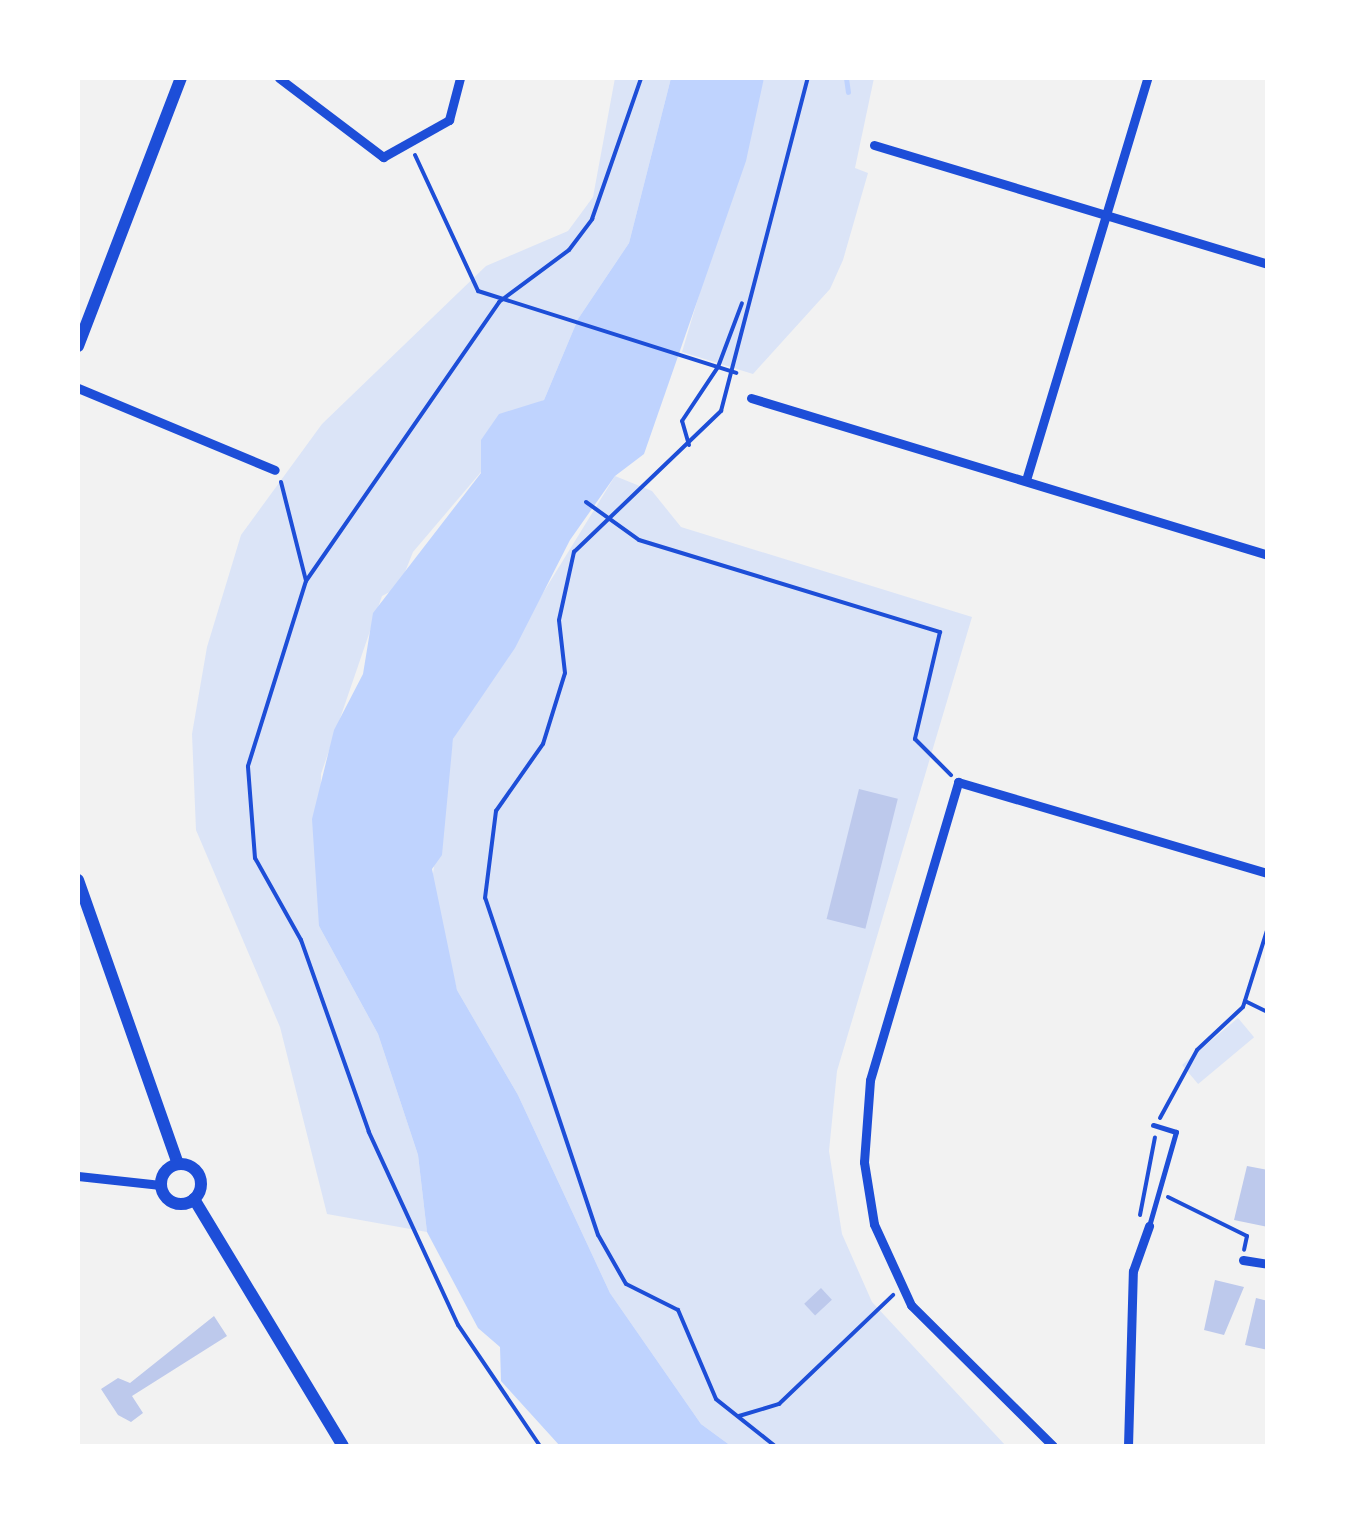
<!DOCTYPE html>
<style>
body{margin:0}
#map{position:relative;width:1345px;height:1524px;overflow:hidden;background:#f2f2f2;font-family:Rubik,sans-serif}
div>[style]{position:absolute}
.green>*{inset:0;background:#dbe4f7;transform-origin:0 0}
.water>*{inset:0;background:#bfd3fe}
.stream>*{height:5px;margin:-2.5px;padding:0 2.5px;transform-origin:2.5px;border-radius:2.5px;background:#bfd3fe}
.building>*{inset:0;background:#bdc9ec;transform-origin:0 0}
.path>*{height:4px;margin:-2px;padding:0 2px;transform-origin:2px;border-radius:2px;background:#1d4ed8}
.service>*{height:5px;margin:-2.5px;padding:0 2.5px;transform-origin:2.5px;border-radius:2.5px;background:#1d4ed8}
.minor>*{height:9px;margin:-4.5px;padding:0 4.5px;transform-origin:4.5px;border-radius:4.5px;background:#1d4ed8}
.secondary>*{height:12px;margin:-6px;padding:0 6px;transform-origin:6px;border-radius:6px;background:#1d4ed8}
.secondary>.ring{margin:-6px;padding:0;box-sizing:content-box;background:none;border:12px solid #1d4ed8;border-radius:50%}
span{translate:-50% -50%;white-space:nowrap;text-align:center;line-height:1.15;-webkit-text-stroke:8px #fff;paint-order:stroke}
.frame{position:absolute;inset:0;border:80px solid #fff;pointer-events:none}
</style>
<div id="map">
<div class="green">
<i style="clip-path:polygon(615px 78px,671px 78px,629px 243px,578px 319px,544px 400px,508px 415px,481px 472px,413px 552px,399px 587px,382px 596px,321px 774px,319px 926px,378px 1034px,418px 1155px,427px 1232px,327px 1214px,280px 1027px,196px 830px,192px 734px,207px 647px,241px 535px,322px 424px,486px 266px,568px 231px,593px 197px)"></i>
<i style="clip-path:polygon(764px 78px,874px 78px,855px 168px,868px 173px,843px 260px,830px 289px,753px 374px,682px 352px)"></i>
<i style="clip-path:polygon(615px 476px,652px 491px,681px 527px,972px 617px,837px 1071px,829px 1151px,842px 1234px,872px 1302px,1006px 1446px,731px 1446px,701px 1424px,610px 1293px,518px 1095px,457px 990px,431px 887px,453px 739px)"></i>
<i style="left:1238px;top:1018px;width:25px;height:73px;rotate:50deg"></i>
</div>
<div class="water">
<i style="clip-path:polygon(671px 78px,764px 78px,746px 161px,644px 454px,615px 476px,570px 540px,515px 648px,453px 739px,442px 855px,432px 869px,457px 990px,518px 1095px,610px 1293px,701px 1424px,731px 1446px,560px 1446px,501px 1381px,500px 1347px,478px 1328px,427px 1232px,418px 1155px,378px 1034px,319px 926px,312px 819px,334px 730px,363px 674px,373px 613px,481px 473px,481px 440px,499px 414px,544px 400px,578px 319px,629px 243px)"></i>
</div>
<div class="stream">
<i style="left:846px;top:78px;width:14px;rotate:82deg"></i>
</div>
<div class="building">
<i style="left:859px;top:789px;width:40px;height:134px;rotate:14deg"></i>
<i style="clip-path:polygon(1247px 1166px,1268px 1170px,1268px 1227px,1234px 1220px)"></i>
<i style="clip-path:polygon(1215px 1280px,1244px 1287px,1224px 1335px,1204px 1330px)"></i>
<i style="left:821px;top:1288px;width:16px;height:23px;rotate:47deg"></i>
<i style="clip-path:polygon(1256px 1298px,1268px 1301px,1268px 1350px,1245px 1345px)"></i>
<i style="clip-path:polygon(214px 1316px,227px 1336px,132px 1396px,143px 1413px,131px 1422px,118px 1415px,101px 1389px,118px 1378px,130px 1383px)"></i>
</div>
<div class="path">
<i style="left:415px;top:155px;width:150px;rotate:65.1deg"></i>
<i style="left:478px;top:291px;width:271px;rotate:17.6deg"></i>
<i style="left:689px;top:445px;width:25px;rotate:-106deg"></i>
<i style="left:682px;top:421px;width:65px;rotate:-56.3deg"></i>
<i style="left:718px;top:367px;width:68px;rotate:-69.4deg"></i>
<i style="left:281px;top:482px;width:102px;rotate:75.8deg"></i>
<i style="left:586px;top:502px;width:65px;rotate:35.6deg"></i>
<i style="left:639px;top:540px;width:315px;rotate:17deg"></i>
<i style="left:940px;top:632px;width:110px;rotate:103.2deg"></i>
<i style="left:915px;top:739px;width:51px;rotate:45deg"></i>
<i style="left:1245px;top:1001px;width:25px;rotate:26deg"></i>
<i style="left:1160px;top:1118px;width:77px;rotate:-61.4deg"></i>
<i style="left:1197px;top:1050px;width:63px;rotate:-43.1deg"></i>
<i style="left:1243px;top:1007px;width:84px;rotate:-72.6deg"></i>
<i style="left:1168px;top:1197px;width:88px;rotate:26.3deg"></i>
<i style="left:1247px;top:1236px;width:14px;rotate:102deg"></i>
<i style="left:1140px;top:1215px;width:79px;rotate:-79.1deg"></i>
<i style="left:739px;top:1416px;width:42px;rotate:-16.7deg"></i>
<i style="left:779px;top:1404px;width:158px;rotate:-43.7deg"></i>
<i style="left:540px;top:1446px;width:146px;rotate:-124.1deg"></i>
<i style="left:458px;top:1325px;width:213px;rotate:-114.8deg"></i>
<i style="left:369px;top:1132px;width:204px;rotate:-109.5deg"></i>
<i style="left:301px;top:940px;width:94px;rotate:-119.3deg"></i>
<i style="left:255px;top:858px;width:92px;rotate:-94.4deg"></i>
<i style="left:248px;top:766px;width:194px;rotate:-72.6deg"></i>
<i style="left:306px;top:581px;width:339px;rotate:-55.3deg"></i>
<i style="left:499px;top:302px;width:87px;rotate:-36.6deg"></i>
<i style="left:569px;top:250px;width:39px;rotate:-53deg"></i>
<i style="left:592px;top:219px;width:149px;rotate:-70.8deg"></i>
<i style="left:775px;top:1446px;width:75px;rotate:-141.5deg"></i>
<i style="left:716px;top:1399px;width:97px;rotate:-113.1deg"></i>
<i style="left:678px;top:1310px;width:58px;rotate:-153.4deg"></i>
<i style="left:626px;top:1284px;width:56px;rotate:-119.7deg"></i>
<i style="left:598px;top:1235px;width:355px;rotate:-108.5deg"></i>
<i style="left:485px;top:898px;width:88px;rotate:-82.8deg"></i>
<i style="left:496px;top:811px;width:82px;rotate:-55deg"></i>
<i style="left:543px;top:744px;width:74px;rotate:-72.8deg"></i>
<i style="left:565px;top:673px;width:53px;rotate:-96.5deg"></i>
<i style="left:559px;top:620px;width:70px;rotate:-77.6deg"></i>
<i style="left:574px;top:552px;width:204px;rotate:-43.8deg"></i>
<i style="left:721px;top:411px;width:344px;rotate:-75.4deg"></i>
</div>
<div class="service">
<i style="left:1149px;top:1226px;width:98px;rotate:-74deg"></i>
<i style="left:1176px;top:1132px;width:24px;rotate:-163deg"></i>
</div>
<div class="minor">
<i style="left:279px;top:78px;width:131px;rotate:37.2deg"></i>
<i style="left:383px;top:157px;width:76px;rotate:-29.3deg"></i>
<i style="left:449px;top:120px;width:43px;rotate:-75.3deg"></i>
<i style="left:874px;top:145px;width:412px;rotate:16.8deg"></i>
<i style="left:78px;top:388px;width:213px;rotate:22.6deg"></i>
<i style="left:751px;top:398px;width:540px;rotate:16.89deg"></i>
<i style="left:1026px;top:480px;width:420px;rotate:-73.2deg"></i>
<i style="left:78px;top:1176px;width:83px;rotate:6.2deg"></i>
<i style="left:1243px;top:1260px;width:25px;rotate:9deg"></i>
<i style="left:1053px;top:1446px;width:200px;rotate:-135.2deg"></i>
<i style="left:911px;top:1305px;width:89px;rotate:-114.6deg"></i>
<i style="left:874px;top:1224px;width:63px;rotate:-99.2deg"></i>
<i style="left:864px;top:1162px;width:82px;rotate:-85.8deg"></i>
<i style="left:870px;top:1080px;width:311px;rotate:-73.5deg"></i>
<i style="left:958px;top:782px;width:323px;rotate:16.4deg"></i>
<i style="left:1128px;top:1446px;width:175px;rotate:-88.4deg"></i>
<i style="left:1133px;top:1271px;width:48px;rotate:-70.4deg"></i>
</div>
<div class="secondary">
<i style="left:78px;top:346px;width:287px;rotate:-69deg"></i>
<i style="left:78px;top:880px;width:301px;rotate:70.6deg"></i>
<i class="ring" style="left:161px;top:1164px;width:28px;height:28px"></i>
<i style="left:194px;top:1199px;width:288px;rotate:58.9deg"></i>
</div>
<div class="frame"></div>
</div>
